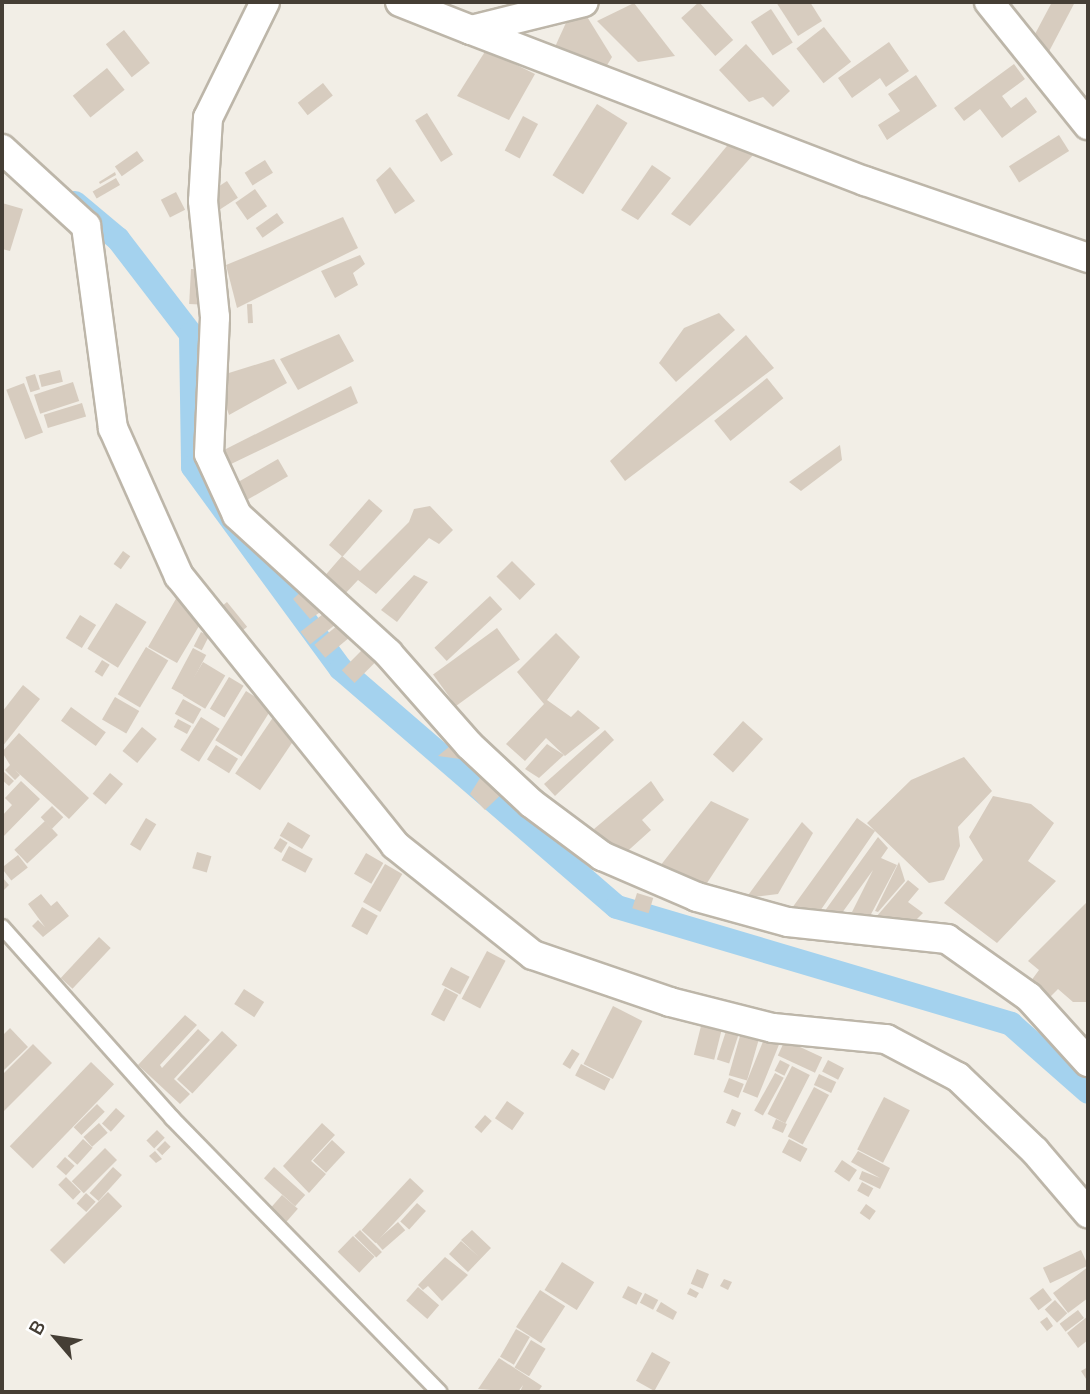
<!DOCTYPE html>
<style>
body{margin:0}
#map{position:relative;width:1090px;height:1394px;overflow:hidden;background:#f2eee6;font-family:"Nunito Sans",sans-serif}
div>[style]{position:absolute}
.canal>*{height:24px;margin:-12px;padding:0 12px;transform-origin:12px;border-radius:12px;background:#a4d2ee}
.building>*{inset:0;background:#d7ccbf;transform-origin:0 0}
.roads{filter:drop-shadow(2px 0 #bdb6a9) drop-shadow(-2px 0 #bdb6a9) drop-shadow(0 2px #bdb6a9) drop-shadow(0 -2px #bdb6a9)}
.service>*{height:14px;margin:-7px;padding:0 7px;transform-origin:7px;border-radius:7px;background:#fff}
.minor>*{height:28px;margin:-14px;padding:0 14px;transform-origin:14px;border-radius:14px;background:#fff}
span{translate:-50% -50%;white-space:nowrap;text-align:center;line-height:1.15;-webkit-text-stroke:7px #fff;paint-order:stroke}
.frame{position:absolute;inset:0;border:4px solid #453e35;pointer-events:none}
.north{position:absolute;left:21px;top:1303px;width:70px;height:70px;-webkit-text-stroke:5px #fff;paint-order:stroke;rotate:299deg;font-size:19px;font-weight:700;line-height:28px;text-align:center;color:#453e35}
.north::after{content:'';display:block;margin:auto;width:24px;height:32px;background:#453e35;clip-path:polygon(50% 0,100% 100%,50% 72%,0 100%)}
</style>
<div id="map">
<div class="canal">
<i style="left:75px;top:203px;width:56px;rotate:39.9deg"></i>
<i style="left:118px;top:239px;width:120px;rotate:52.5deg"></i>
<i style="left:191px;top:334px;width:133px;rotate:89.1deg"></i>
<i style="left:193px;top:467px;width:250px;rotate:53.8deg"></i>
<i style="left:341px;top:669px;width:364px;rotate:40.8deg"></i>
<i style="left:617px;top:907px;width:411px;rotate:16.5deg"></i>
<i style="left:1011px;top:1024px;width:103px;rotate:41.4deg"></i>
</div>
<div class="building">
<i style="left:699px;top:2px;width:51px;height:24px;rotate:48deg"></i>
<i style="clip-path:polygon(776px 2px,810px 2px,822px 21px,798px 36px)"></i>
<i style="clip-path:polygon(1052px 2px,1075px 2px,1044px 61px,1026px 51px)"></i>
<i style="clip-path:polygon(634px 3px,675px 56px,638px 62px,597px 21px)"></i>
<i style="left:771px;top:9px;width:40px;height:24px;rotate:57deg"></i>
<i style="clip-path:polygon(570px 14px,586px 15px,612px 57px,603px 72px,554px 49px)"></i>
<i style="left:824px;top:27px;width:44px;height:35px;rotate:52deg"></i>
<i style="left:124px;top:30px;width:42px;height:23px;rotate:52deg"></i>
<i style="clip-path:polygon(889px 42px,909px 71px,886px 87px,880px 78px,852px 98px,838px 78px)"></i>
<i style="clip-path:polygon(746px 44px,790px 91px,773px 107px,763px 97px,749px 102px,719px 70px)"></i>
<i style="clip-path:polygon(486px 50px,535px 74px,509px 120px,457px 96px)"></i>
<i style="clip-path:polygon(1014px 64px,1025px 79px,1002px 96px,1011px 108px,1026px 97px,1037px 112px,1002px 138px,980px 109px,964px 121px,954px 108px)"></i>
<i style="left:107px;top:68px;width:28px;height:44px;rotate:51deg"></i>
<i style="clip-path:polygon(916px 75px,937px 106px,887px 140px,878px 125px,900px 111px,888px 94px)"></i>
<i style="left:323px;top:83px;width:16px;height:32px;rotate:52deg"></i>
<i style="left:597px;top:104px;width:36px;height:84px;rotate:32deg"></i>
<i style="left:427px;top:113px;width:49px;height:14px;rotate:58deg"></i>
<i style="left:523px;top:116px;width:17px;height:39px;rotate:28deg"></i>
<i style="left:1059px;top:135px;width:19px;height:59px;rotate:58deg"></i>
<i style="clip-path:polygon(731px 141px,753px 155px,690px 226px,671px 214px)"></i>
<i style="left:137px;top:151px;width:12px;height:27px;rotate:55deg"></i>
<i style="left:265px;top:160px;width:15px;height:24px;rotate:58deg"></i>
<i style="clip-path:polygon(652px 165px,671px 178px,638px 220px,621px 210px)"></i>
<i style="clip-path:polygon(390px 167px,415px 201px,395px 214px,376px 180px)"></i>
<i style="clip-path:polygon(115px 172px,116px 175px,100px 184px,99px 182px)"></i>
<i style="left:116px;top:178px;width:8px;height:27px;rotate:60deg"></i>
<i style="left:227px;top:181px;width:20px;height:27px;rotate:57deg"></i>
<i style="left:255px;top:189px;width:21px;height:24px;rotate:55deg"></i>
<i style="left:176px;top:192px;width:20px;height:17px;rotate:63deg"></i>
<i style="clip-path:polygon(2px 203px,23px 209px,10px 251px,2px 249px)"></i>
<i style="left:277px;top:213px;width:12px;height:26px;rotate:55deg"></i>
<i style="clip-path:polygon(343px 217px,358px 248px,237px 308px,226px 265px)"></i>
<i style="clip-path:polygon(360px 255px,365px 264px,353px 273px,358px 285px,335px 298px,321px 271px)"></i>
<i style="left:191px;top:269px;width:21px;height:35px;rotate:3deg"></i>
<i style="left:252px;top:304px;width:19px;height:5px;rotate:87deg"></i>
<i style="clip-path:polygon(719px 313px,735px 330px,676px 382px,659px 363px,684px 328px)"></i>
<i style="clip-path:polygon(339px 334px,354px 361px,298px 390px,280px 359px)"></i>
<i style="clip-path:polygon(746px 335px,774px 368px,625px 481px,610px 461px)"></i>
<i style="clip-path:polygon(274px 359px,287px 383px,229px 415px,216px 377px)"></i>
<i style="left:60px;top:370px;width:12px;height:22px;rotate:76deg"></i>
<i style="left:35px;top:374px;width:16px;height:10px;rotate:72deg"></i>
<i style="left:767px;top:378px;width:26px;height:68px;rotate:51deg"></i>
<i style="left:73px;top:382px;width:20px;height:41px;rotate:72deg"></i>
<i style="left:24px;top:383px;width:53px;height:19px;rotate:69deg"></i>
<i style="clip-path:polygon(351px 386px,358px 403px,229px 465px,222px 451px)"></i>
<i style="left:82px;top:403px;width:14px;height:40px;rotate:73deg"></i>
<i style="clip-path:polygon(840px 445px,842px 460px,801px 491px,789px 482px)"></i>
<i style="left:278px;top:459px;width:20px;height:46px;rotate:60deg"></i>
<i style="left:369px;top:499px;width:18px;height:61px;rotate:41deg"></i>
<i style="clip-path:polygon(430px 506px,453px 530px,439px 544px,429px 538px,376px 594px,358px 580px,342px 597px,322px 579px,342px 556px,360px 571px,409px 522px,414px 509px)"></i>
<i style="left:123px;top:551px;width:9px;height:16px;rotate:36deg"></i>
<i style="left:512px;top:561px;width:33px;height:22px;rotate:45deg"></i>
<i style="clip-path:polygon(414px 575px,428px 582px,397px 622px,381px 610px)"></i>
<i style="clip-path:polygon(308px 585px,331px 605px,310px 619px,293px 599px)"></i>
<i style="left:490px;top:596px;width:18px;height:76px;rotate:47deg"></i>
<i style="clip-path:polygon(177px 597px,191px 604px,186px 611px,202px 621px,177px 663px,148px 647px)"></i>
<i style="left:227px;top:602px;width:32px;height:19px;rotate:51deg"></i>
<i style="left:116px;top:603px;width:36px;height:54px;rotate:32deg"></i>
<i style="left:332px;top:607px;width:16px;height:40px;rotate:52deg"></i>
<i style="left:80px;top:615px;width:19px;height:27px;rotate:32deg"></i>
<i style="left:345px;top:619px;width:17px;height:40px;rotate:50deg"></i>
<i style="left:497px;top:628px;width:39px;height:79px;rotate:54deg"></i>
<i style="left:201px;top:632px;width:9px;height:16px;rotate:27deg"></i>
<i style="clip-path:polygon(556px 633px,580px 657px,547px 700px,571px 717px,578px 710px,600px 728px,565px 756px,546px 738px,525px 761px,506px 744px,544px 704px,517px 672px)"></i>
<i style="left:368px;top:644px;width:18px;height:37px;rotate:45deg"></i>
<i style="left:146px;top:647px;width:26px;height:55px;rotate:31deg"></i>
<i style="left:193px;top:648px;width:15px;height:46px;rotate:28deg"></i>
<i style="left:102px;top:660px;width:9px;height:14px;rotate:32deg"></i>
<i style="left:203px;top:662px;width:26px;height:39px;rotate:31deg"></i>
<i style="left:229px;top:677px;width:17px;height:37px;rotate:31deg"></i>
<i style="clip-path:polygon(23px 685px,40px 699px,2px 747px,2px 712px)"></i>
<i style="left:246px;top:691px;width:31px;height:58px;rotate:32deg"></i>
<i style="left:115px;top:697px;width:28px;height:26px;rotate:30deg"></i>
<i style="left:183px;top:699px;width:21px;height:17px;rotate:29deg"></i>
<i style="left:71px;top:707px;width:43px;height:17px;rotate:36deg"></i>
<i style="left:276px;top:713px;width:30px;height:73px;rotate:34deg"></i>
<i style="left:201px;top:717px;width:22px;height:39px;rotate:32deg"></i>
<i style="left:178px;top:719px;width:15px;height:9px;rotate:28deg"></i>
<i style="left:743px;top:721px;width:27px;height:45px;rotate:42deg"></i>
<i style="left:142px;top:727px;width:19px;height:31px;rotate:39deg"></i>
<i style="clip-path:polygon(605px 730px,614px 740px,555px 796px,544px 784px)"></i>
<i style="clip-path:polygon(19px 733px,89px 798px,69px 819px,15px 770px,20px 775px,15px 780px,5px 770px,10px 765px,2px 752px)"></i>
<i style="clip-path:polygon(456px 741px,482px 762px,438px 756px)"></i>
<i style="clip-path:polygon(547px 744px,564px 755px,539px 778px,525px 769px)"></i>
<i style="left:216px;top:745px;width:26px;height:17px;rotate:32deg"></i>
<i style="clip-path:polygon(964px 757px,992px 791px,958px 827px,960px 846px,944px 880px,929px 883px,875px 831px,807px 930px,787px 915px,857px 818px,875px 831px,867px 823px,911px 780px)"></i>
<i style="clip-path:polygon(487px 767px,508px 788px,485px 810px,470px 794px)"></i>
<i style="clip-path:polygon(3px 771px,14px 781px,9px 786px,2px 780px)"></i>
<i style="left:110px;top:773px;width:17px;height:27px;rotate:40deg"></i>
<i style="clip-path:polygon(21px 781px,40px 799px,2px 838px,2px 816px,12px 805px,5px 798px)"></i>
<i style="clip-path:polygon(651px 781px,664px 800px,642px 820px,651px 830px,621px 857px,594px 829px)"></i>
<i style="clip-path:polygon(993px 796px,1031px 804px,1054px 823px,1028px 861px,1056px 881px,997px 943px,944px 903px,983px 860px,969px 837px)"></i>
<i style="clip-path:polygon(711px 801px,749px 819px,707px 883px,653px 875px)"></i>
<i style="left:52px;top:806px;width:16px;height:16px;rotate:45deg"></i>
<i style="left:146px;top:818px;width:12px;height:31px;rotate:31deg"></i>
<i style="left:45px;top:821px;width:19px;height:42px;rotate:47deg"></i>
<i style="left:288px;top:822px;width:26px;height:16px;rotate:31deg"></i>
<i style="clip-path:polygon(802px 822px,813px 833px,778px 894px,746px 898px)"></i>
<i style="clip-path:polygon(878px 837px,888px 848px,881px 858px,897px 865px,869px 918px,852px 912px,873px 870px,834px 924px,819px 919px)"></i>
<i style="left:280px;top:838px;width:9px;height:12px;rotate:32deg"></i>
<i style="left:289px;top:846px;width:27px;height:16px;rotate:28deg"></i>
<i style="left:197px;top:852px;width:15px;height:17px;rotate:16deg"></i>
<i style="left:366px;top:853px;width:20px;height:24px;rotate:30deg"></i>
<i style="left:18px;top:855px;width:16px;height:21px;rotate:52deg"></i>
<i style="clip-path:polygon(899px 862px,905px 881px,878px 912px,875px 911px)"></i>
<i style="left:385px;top:864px;width:20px;height:44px;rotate:30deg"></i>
<i style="clip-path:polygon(2px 877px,9px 885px,2px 892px)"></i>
<i style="clip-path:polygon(908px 880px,919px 889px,908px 902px,923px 913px,905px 931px,870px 924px)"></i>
<i style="left:637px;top:893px;width:17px;height:16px;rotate:17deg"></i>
<i style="clip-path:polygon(41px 894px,51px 906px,57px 901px,69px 916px,43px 937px,32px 926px,38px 920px,45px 927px,28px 904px)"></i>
<i style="clip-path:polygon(1086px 903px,1088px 1002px,1073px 1002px,1058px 989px,1048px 999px,1028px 985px,1039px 970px,1028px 961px)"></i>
<i style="left:362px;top:907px;width:18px;height:22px;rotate:29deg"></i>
<i style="left:99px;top:937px;width:16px;height:56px;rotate:43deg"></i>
<i style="left:487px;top:951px;width:21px;height:54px;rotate:28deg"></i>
<i style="left:451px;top:967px;width:21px;height:20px;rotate:28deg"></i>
<i style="left:445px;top:988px;width:15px;height:30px;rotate:28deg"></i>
<i style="left:244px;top:989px;width:24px;height:18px;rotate:33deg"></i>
<i style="left:613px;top:1006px;width:33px;height:65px;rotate:27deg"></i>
<i style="left:704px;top:1014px;width:21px;height:42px;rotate:14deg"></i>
<i style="clip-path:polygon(185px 1015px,197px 1025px,160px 1065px,162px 1068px,198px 1029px,210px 1040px,174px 1079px,190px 1094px,180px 1104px,138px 1065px)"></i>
<i style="clip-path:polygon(10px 1028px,28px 1047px,2px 1072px,2px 1036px)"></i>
<i style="left:727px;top:1028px;width:13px;height:33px;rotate:18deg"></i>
<i style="left:742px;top:1029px;width:19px;height:48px;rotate:16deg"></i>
<i style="left:222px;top:1031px;width:21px;height:66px;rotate:43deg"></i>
<i style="left:764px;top:1039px;width:16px;height:57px;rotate:22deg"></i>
<i style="left:785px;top:1040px;width:41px;height:17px;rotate:25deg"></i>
<i style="clip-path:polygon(33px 1044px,52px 1063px,2px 1113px,2px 1075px)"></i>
<i style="left:572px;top:1049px;width:9px;height:18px;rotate:32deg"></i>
<i style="left:780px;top:1060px;width:11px;height:12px;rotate:27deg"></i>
<i style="left:828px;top:1060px;width:18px;height:13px;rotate:27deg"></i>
<i style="left:91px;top:1062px;width:32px;height:117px;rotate:44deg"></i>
<i style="left:581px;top:1064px;width:33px;height:13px;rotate:27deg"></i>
<i style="left:792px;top:1066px;width:20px;height:54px;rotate:27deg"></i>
<i style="left:775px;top:1073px;width:10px;height:43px;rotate:29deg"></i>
<i style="left:819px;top:1074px;width:19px;height:12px;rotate:25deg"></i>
<i style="left:729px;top:1078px;width:16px;height:15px;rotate:22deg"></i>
<i style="left:814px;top:1087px;width:17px;height:56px;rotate:28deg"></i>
<i style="left:884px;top:1097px;width:29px;height:59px;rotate:27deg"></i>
<i style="left:507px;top:1101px;width:21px;height:21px;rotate:35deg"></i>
<i style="left:97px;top:1104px;width:11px;height:33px;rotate:45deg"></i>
<i style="left:116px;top:1108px;width:12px;height:21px;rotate:42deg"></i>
<i style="left:732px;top:1109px;width:10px;height:15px;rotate:24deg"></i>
<i style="left:485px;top:1115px;width:9px;height:16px;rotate:41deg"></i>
<i style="left:776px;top:1119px;width:12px;height:10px;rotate:24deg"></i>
<i style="left:99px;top:1123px;width:13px;height:21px;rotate:48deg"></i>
<i style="clip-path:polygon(322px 1123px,335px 1135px,311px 1161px,326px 1174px,309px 1193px,283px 1166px)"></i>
<i style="left:157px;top:1130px;width:11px;height:15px;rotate:45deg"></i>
<i style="left:83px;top:1139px;width:13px;height:23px;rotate:42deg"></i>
<i style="left:789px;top:1139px;width:21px;height:15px;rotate:28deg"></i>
<i style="left:332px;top:1140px;width:18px;height:28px;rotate:43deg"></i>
<i style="left:165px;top:1141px;width:8px;height:12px;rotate:45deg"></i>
<i style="left:105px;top:1148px;width:17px;height:47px;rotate:45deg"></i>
<i style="clip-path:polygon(155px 1151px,162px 1159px,156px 1163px,149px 1156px)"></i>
<i style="clip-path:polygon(858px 1151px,890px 1168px,880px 1189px,859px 1179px,862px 1171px,880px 1178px,851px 1162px)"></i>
<i style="left:65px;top:1157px;width:13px;height:13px;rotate:42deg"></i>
<i style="left:842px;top:1160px;width:18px;height:14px;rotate:34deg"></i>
<i style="left:113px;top:1167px;width:12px;height:35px;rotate:42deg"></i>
<i style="left:274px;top:1167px;width:42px;height:15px;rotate:42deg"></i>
<i style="left:66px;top:1177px;width:21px;height:11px;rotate:45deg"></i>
<i style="left:410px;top:1178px;width:19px;height:71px;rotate:43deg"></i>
<i style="left:862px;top:1182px;width:13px;height:10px;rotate:29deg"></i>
<i style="left:108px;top:1192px;width:20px;height:82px;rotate:45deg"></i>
<i style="left:86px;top:1193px;width:13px;height:14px;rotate:42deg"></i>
<i style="left:282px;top:1195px;width:21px;height:17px;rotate:41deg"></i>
<i style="left:417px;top:1203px;width:12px;height:25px;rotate:42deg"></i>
<i style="left:866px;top:1204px;width:12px;height:11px;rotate:35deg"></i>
<i style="left:398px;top:1222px;width:11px;height:30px;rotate:49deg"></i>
<i style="left:360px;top:1230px;width:31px;height:8px;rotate:45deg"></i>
<i style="clip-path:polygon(472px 1230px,491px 1248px,468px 1272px,449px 1254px,461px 1241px,478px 1256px,461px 1240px)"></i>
<i style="left:353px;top:1236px;width:30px;height:22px;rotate:44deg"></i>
<i style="left:1081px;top:1250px;width:17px;height:42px;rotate:65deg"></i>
<i style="clip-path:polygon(445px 1257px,468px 1275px,442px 1301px,428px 1286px,423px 1290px,418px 1285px)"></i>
<i style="left:562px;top:1262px;width:38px;height:33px;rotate:32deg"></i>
<i style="clip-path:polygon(1088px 1267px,1088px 1298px,1068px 1313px,1053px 1293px)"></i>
<i style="left:697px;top:1269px;width:13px;height:16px;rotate:23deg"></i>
<i style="clip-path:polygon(724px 1279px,732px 1282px,728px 1290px,720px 1286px)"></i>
<i style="left:628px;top:1286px;width:16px;height:13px;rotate:27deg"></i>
<i style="left:418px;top:1287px;width:28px;height:18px;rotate:41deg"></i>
<i style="clip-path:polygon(690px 1288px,699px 1293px,696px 1298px,687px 1294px)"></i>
<i style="left:1043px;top:1288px;width:15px;height:17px;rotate:53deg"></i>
<i style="left:540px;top:1290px;width:30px;height:44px;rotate:33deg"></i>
<i style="left:645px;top:1293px;width:15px;height:11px;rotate:28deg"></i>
<i style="left:1055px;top:1300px;width:18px;height:14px;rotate:47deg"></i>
<i style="clip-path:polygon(661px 1302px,677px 1312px,673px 1320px,656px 1311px)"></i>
<i style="left:1078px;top:1310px;width:10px;height:23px;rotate:53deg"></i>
<i style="clip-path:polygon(1088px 1316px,1088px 1340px,1078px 1348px,1067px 1333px)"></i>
<i style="clip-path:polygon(1047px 1317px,1053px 1326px,1047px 1331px,1040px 1322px)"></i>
<i style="left:516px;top:1329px;width:16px;height:32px;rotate:30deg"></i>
<i style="left:531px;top:1340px;width:17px;height:32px;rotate:31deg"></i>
<i style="left:652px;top:1352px;width:21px;height:33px;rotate:29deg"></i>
<i style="clip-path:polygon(499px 1358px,542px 1386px,538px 1392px,520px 1392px,523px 1385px,518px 1392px,478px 1389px)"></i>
<i style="clip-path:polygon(1088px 1367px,1088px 1382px,1081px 1371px)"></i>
</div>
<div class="roads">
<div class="service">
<i style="left:2px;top:927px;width:256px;rotate:48.3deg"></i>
<i style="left:172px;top:1118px;width:383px;rotate:45.7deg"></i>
</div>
<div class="minor">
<i style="left:265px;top:2px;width:129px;rotate:116.2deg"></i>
<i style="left:208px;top:118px;width:83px;rotate:93.4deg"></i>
<i style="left:203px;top:201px;width:117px;rotate:84.1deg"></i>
<i style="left:215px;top:317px;width:137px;rotate:92.5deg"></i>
<i style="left:209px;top:454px;width:67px;rotate:65.3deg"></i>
<i style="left:237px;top:515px;width:205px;rotate:42.4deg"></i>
<i style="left:388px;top:653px;width:123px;rotate:48.6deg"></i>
<i style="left:469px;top:745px;width:85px;rotate:43.1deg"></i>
<i style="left:531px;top:803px;width:89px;rotate:36.7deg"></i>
<i style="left:602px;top:856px;width:103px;rotate:23.3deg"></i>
<i style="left:697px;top:897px;width:94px;rotate:15.4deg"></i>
<i style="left:788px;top:922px;width:160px;rotate:6.1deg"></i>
<i style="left:947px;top:939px;width:100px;rotate:35.3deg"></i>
<i style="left:1029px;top:997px;width:88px;rotate:47.8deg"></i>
<i style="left:400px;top:2px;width:76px;rotate:21.5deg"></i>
<i style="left:471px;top:30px;width:116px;rotate:-13.9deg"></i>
<i style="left:989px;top:2px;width:158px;rotate:51.2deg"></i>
<i style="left:471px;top:30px;width:422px;rotate:21deg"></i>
<i style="left:865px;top:181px;width:236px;rotate:19deg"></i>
<i style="left:2px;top:149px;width:114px;rotate:42.5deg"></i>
<i style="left:86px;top:226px;width:204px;rotate:82.4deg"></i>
<i style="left:113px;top:428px;width:162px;rotate:66deg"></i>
<i style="left:179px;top:576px;width:345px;rotate:51.2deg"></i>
<i style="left:395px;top:845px;width:176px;rotate:38.6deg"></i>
<i style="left:533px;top:955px;width:145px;rotate:18.9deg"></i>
<i style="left:670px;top:1002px;width:106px;rotate:14.2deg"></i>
<i style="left:773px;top:1028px;width:114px;rotate:5.6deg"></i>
<i style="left:886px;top:1039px;width:81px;rotate:27.8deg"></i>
<i style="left:958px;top:1077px;width:107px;rotate:43.9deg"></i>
<i style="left:1035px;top:1151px;width:82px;rotate:49.5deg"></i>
</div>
</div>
<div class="frame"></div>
<div class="north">B</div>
</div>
